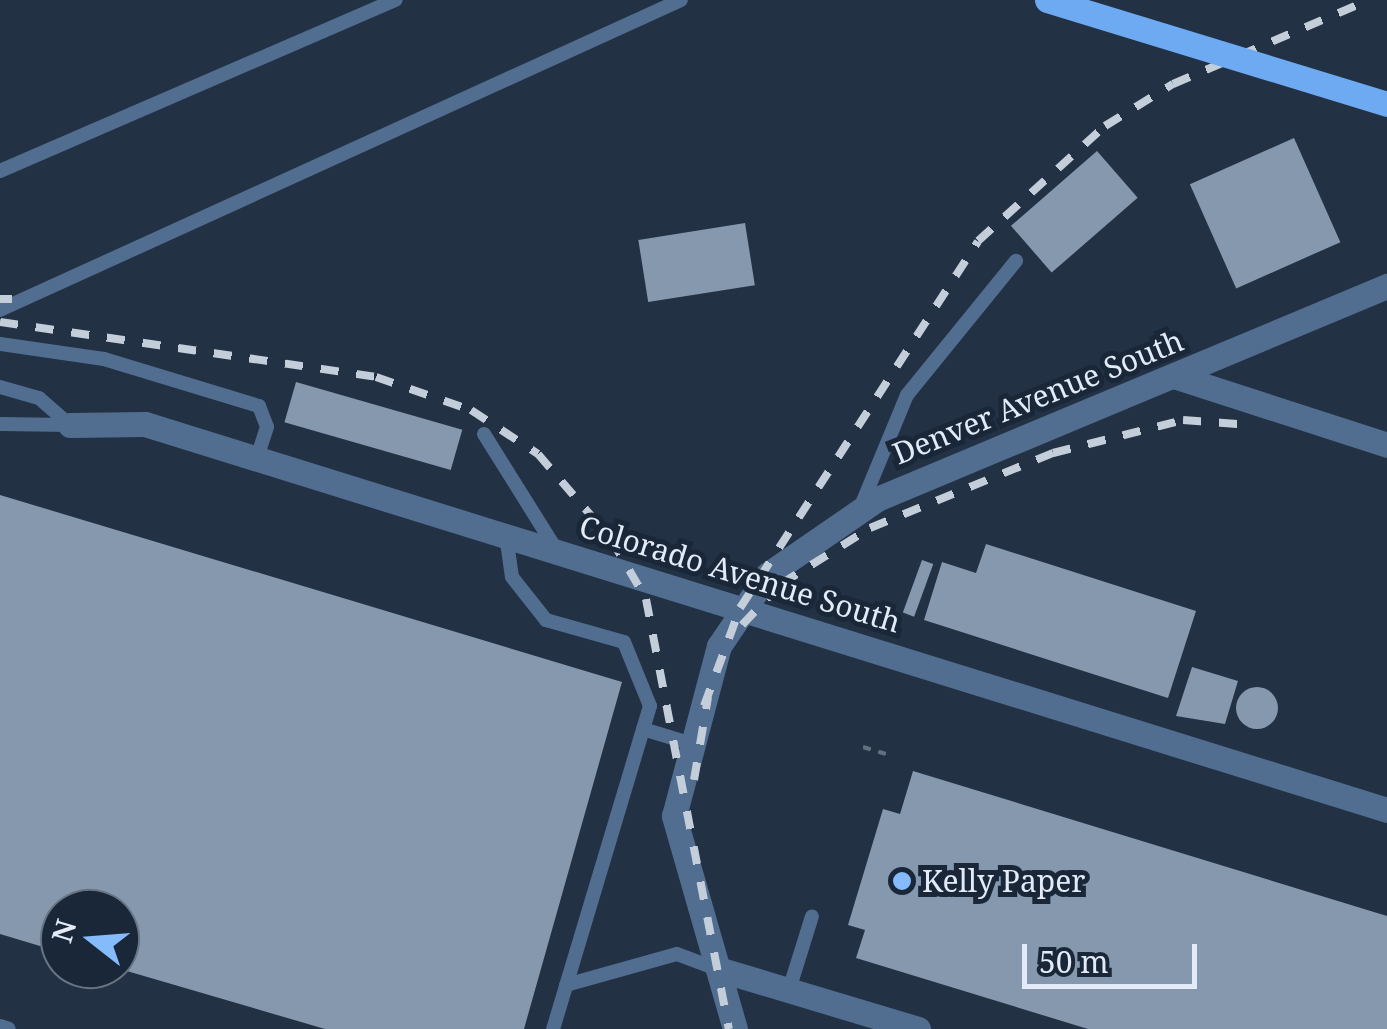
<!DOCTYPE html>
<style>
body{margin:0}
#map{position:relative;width:1387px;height:1029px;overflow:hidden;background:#223143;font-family:"Noto Serif",serif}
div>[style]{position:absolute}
.building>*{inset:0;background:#8698ae;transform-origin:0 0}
.round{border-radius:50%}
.path>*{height:4px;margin-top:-2px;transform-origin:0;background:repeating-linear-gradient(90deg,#626f7f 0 8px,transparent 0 16px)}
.service>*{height:14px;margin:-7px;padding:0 7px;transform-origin:7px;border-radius:7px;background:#516e90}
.minor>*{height:25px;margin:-12.5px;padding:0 12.5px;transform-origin:12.5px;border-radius:12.5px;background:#516e90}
.rail>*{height:8px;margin-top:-4px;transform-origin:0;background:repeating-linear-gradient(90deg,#c4cedb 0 18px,transparent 0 36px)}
.primary-bridge>*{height:25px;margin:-12.5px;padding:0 12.5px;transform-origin:12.5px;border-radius:12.5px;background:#6eaaf1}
.dots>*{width:28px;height:28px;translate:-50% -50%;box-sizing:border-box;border:5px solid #192738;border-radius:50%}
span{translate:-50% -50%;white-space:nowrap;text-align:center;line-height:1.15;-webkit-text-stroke:10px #192738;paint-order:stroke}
.street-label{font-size:30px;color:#e2ebf7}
.poi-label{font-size:30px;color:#e2ebf7}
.left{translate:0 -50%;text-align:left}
.north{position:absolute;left:40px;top:889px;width:100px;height:100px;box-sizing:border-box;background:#192738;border:2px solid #697584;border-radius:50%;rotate:287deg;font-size:28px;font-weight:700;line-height:40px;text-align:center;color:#e2ebf7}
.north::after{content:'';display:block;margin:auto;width:35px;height:45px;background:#85bbfb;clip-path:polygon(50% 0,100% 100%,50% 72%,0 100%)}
.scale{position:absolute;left:1022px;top:944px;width:175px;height:45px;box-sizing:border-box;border:5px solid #e2ebf7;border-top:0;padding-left:12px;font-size:30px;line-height:35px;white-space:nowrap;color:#e2ebf7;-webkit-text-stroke:8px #192738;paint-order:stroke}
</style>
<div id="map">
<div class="building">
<i style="left:1294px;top:138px;width:114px;height:114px;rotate:66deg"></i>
<i style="left:1097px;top:151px;width:62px;height:114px;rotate:49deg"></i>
<i style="left:745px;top:223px;width:63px;height:108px;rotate:81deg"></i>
<i style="left:296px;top:382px;width:173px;height:42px;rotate:16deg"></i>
<i style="clip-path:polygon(0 495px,622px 682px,524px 1029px,325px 1029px,120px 969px,120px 909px,60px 909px,60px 952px,0 934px)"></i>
<i style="clip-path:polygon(986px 544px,1196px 611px,1168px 698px,924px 620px,942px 562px,976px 573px)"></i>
<i style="left:922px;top:560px;width:12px;height:56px;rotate:20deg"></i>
<i style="clip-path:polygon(1192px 667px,1238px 681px,1225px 724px,1176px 716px)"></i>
<i class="round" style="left:1236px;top:687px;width:42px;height:42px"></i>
<i style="clip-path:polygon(913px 771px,1387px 916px,1387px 1029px,1088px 1029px,856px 958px,865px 930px,848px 925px,883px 809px,900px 814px)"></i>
</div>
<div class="path">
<i style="left:863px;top:747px;width:24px;rotate:17deg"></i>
</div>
<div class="service">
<i style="left:0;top:171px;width:431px;rotate:-23.4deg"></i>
<i style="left:0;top:310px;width:748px;rotate:-24.48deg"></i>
<i style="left:0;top:344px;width:105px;rotate:8.2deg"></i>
<i style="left:104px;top:359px;width:162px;rotate:16.9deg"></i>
<i style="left:259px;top:406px;width:22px;rotate:69deg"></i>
<i style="left:267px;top:427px;width:33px;rotate:108deg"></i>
<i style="left:0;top:387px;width:41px;rotate:15.8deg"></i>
<i style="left:39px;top:398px;width:41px;rotate:41.1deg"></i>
<i style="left:0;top:424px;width:70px;rotate:0.8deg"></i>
<i style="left:484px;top:434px;width:138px;rotate:58deg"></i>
<i style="left:861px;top:506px;width:120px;rotate:-67.5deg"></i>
<i style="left:907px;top:395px;width:173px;rotate:-50.9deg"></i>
<i style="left:506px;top:535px;width:42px;rotate:81.9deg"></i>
<i style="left:512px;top:577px;width:55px;rotate:51.7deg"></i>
<i style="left:546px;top:620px;width:81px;rotate:15.8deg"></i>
<i style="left:624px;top:642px;width:69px;rotate:67.9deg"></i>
<i style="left:650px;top:706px;width:337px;rotate:106.7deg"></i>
<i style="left:643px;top:729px;width:48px;rotate:16.9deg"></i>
<i style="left:566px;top:985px;width:115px;rotate:-15.6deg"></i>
<i style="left:677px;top:954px;width:43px;rotate:20.6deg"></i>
<i style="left:789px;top:990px;width:77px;rotate:-72.7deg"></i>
<i style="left:0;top:1026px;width:9px;rotate:18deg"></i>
</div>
<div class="minor">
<i style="left:1174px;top:376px;width:224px;rotate:17.9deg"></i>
<i style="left:70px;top:425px;width:75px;rotate:-0.8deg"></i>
<i style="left:145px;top:424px;width:1301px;rotate:17.26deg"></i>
<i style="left:718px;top:969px;width:209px;rotate:16.7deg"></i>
<i style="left:735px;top:1029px;width:222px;rotate:-106deg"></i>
<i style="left:674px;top:816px;width:176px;rotate:-75.2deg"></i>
<i style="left:719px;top:646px;width:86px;rotate:-55.9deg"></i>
<i style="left:767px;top:575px;width:134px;rotate:-34.6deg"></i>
<i style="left:877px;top:499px;width:553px;rotate:-22.67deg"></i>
</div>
<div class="rail">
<i style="left:0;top:299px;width:12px"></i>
<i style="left:0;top:322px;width:380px;rotate:8.3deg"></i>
<i style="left:376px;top:377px;width:101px;rotate:19.2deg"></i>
<i style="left:471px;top:410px;width:80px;rotate:33.3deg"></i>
<i style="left:538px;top:454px;width:112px;rotate:49.3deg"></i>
<i style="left:611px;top:539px;width:69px;rotate:59.7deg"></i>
<i style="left:646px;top:599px;width:438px;rotate:79.1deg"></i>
<i style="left:742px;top:625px;width:57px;rotate:-46.4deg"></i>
<i style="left:781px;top:584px;width:105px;rotate:-32.2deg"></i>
<i style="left:870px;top:528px;width:198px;rotate:-22.3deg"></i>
<i style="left:1053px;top:453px;width:134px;rotate:-14.2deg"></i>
<i style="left:1183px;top:420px;width:68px;rotate:4.2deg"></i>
<i style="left:704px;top:706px;width:104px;rotate:-69.8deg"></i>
<i style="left:740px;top:608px;width:437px;rotate:-57deg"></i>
<i style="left:978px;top:241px;width:171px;rotate:-42.2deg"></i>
<i style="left:1105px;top:126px;width:80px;rotate:-31.7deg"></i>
<i style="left:1173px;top:84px;width:213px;rotate:-23.2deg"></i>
<i style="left:694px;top:780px;width:84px;rotate:-80.4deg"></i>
</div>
<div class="primary-bridge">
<i style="left:1047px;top:0;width:356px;rotate:17deg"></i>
</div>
<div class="dots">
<i style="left:902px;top:881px;background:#85bbfb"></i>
</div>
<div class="street-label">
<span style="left:1038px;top:397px;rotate:-22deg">Denver Avenue South</span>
<span style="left:740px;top:574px;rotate:17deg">Colorado Avenue South</span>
</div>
<div class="poi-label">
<span class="left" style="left:922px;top:881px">Kelly Paper</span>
</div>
<div class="north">N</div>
<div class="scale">50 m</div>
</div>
